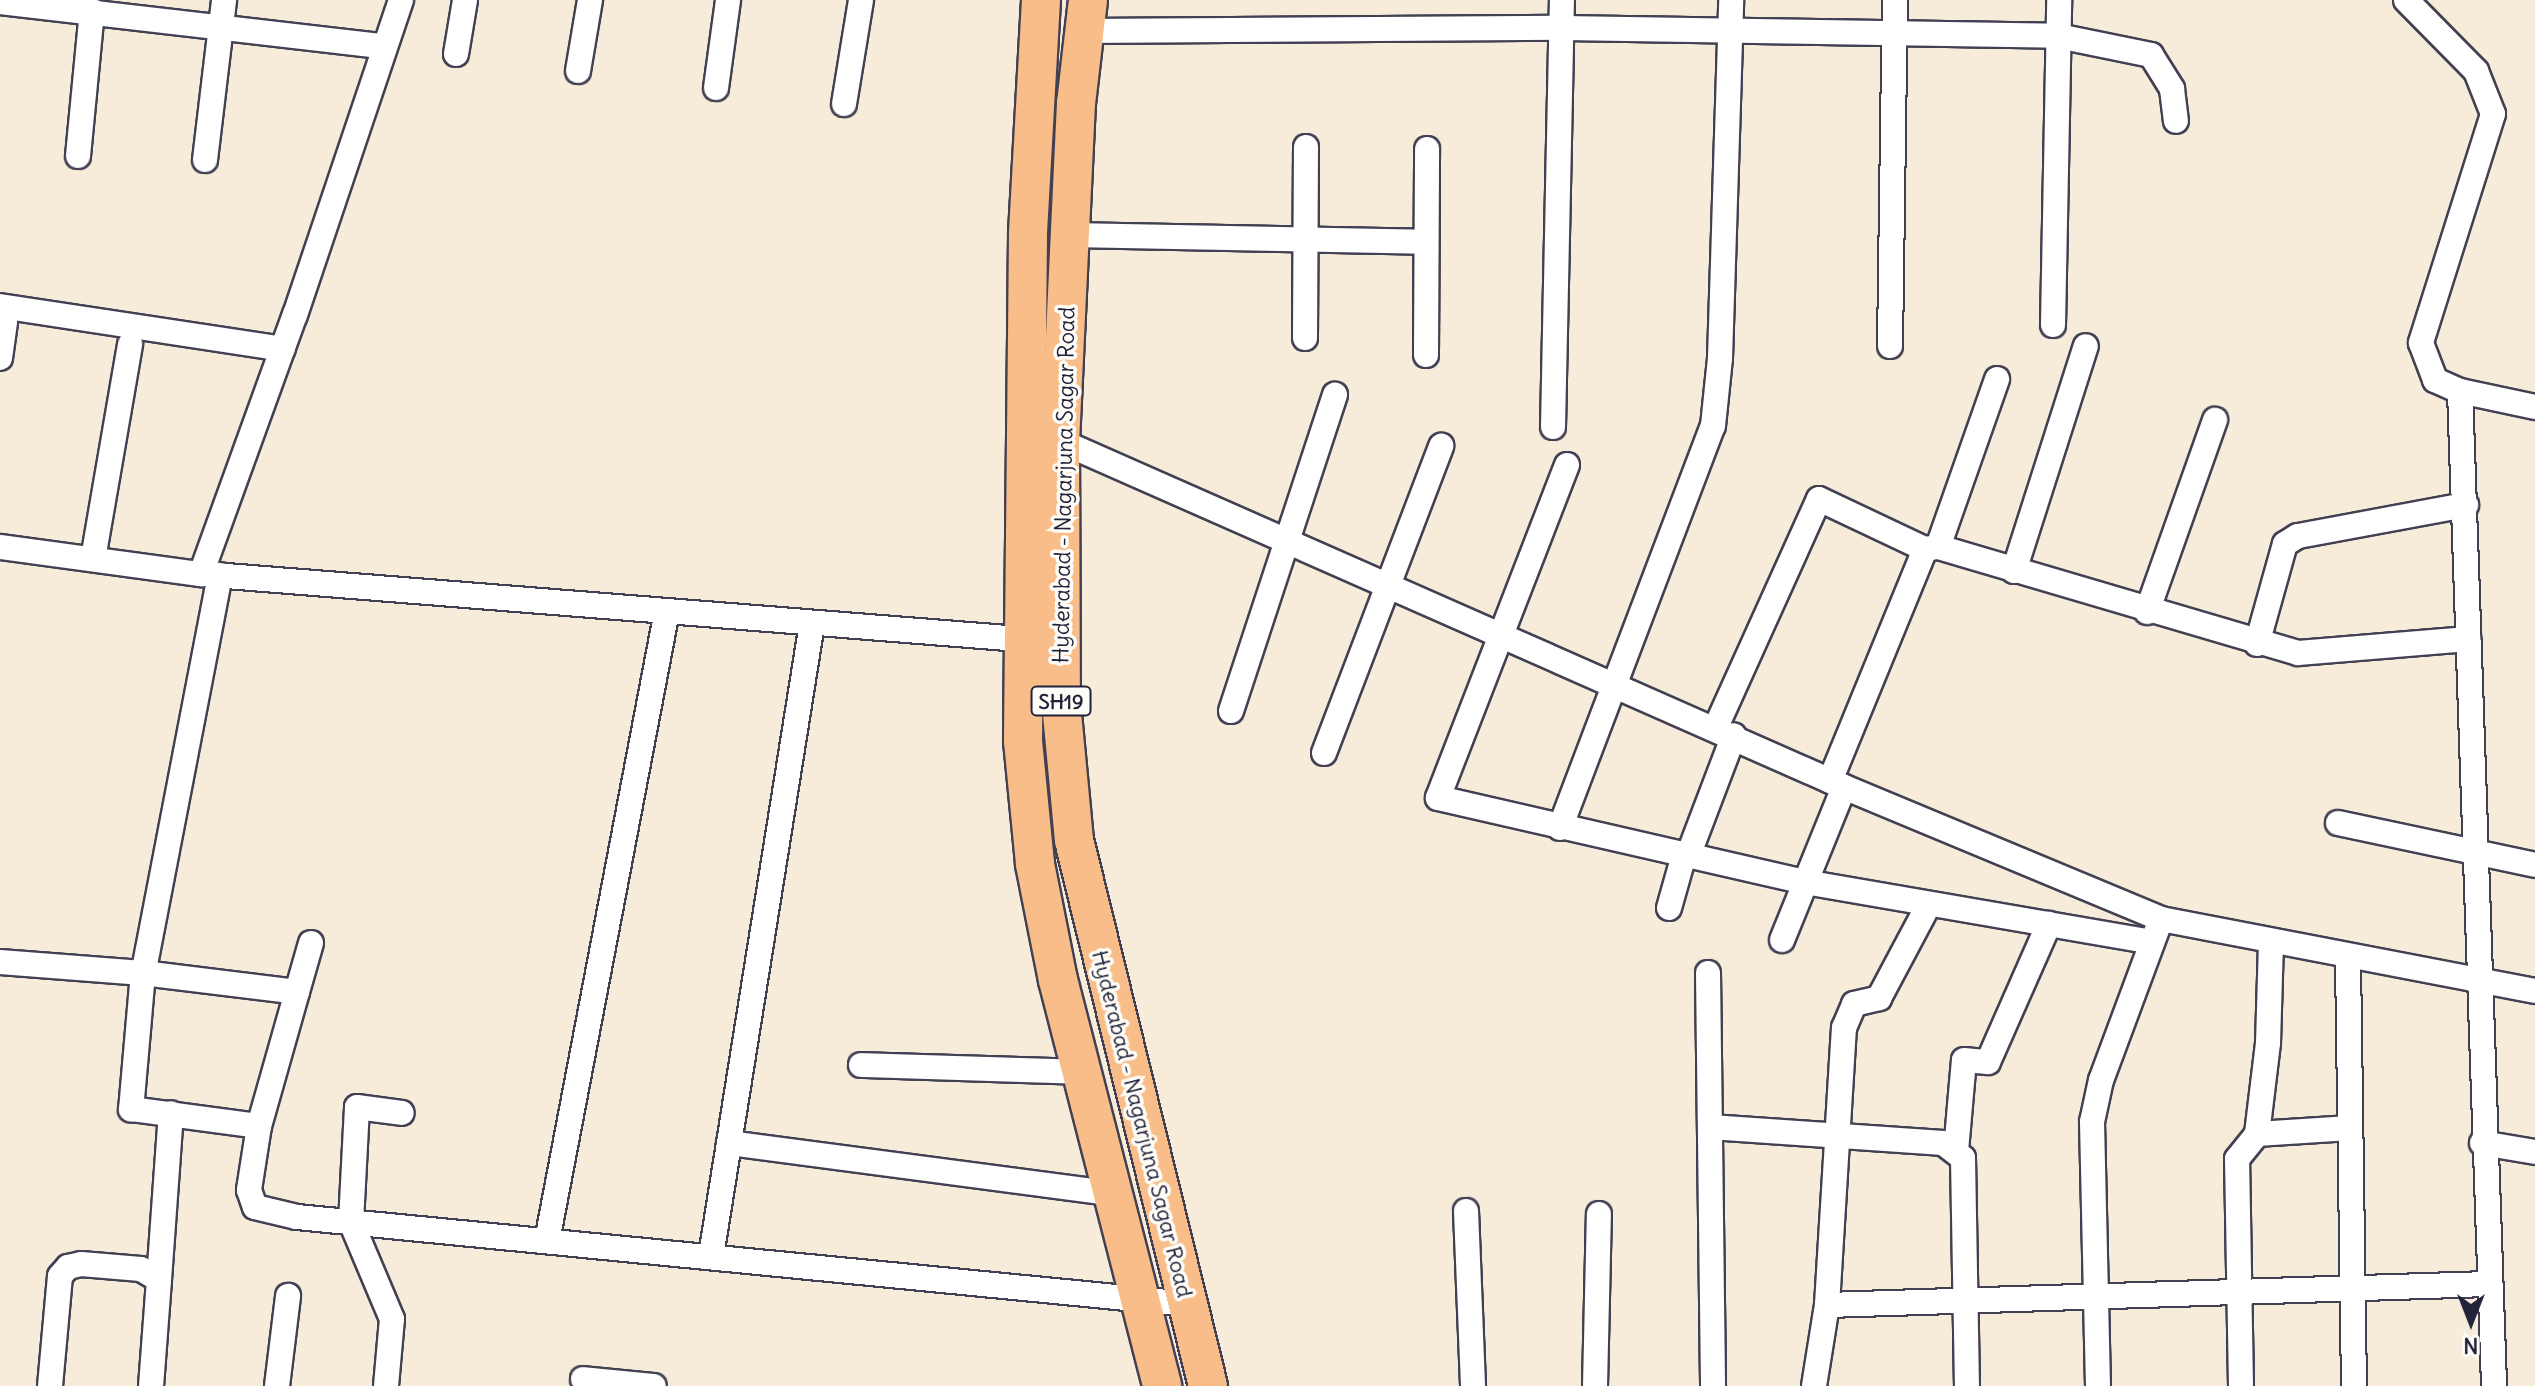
<!DOCTYPE html>
<style>
body{margin:0}
#map{position:relative;width:2535px;height:1386px;overflow:hidden;background:#f6ecd9;font-family:Delius,sans-serif}
div>[style]{position:absolute}
.roads{filter:drop-shadow(2px 0 #424053) drop-shadow(-2px 0 #424053) drop-shadow(0 2px #424053) drop-shadow(0 -2px #424053)}
.minor>*{height:24px;margin:-12px;padding:0 12px;transform-origin:12px;border-radius:12px;background:#fff}
.primary>*{height:38px;margin:-19px;padding:0 19px;transform-origin:19px;border-radius:19px;background:#f8bd89}
span{translate:-50% -50%;white-space:nowrap;text-align:center;line-height:1.15;-webkit-text-stroke:7px #fdfcf7;paint-order:stroke}
.shield-label span{padding:2px 6px;background:#fdfcf7;border:2px solid;border-radius:6px;-webkit-text-stroke-width:0}
.shield-label{font-size:20px;color:#22223b;font-weight:700}
.street-label{font-size:22px;color:#22223b}
.north{position:absolute;left:2431px;top:1282px;width:80px;height:80px;-webkit-text-stroke:6px #fdfcf7;paint-order:stroke;rotate:180deg;font-size:22px;font-weight:700;line-height:32px;text-align:center;color:#22223b}
.north::after{content:'';display:block;margin:auto;width:28px;height:36px;background:#22223b;clip-path:polygon(50% 0,100% 100%,50% 72%,0 100%)}
</style>
<div id="map">
<div class="roads">
<div class="minor">
<i style="left:2406px;top:0;width:100px;rotate:45.4deg"></i>
<i style="left:2476px;top:71px;width:46px;rotate:68.4deg"></i>
<i style="left:2493px;top:114px;width:240px;rotate:107.5deg"></i>
<i style="left:2421px;top:343px;width:40px;rotate:69deg"></i>
<i style="left:2435px;top:380px;width:27px;rotate:24deg"></i>
<i style="left:2460px;top:391px;width:996px;rotate:88.04deg"></i>
<i style="left:0;top:2px;width:385px;rotate:6.6deg"></i>
<i style="left:1082px;top:31px;width:480px;rotate:-0.4deg"></i>
<i style="left:1562px;top:28px;width:496px;rotate:0.9deg"></i>
<i style="left:2058px;top:36px;width:95px;rotate:11.5deg"></i>
<i style="left:2151px;top:55px;width:40px;rotate:58deg"></i>
<i style="left:2172px;top:89px;width:32px;rotate:83deg"></i>
<i style="left:456px;top:54px;width:55px;rotate:-80.5deg"></i>
<i style="left:578px;top:71px;width:72px;rotate:-80.4deg"></i>
<i style="left:716px;top:88px;width:89px;rotate:-82.2deg"></i>
<i style="left:844px;top:104px;width:105px;rotate:-80.7deg"></i>
<i style="left:78px;top:156px;width:146px;rotate:-84.5deg"></i>
<i style="left:205px;top:160px;width:161px;rotate:-83.2deg"></i>
<i style="left:1069px;top:235px;width:356px;rotate:1.1deg"></i>
<i style="left:0;top:306px;width:286px;rotate:8.6deg"></i>
<i style="left:2053px;top:325px;width:325px;rotate:-88.9deg"></i>
<i style="left:1305px;top:338px;width:191px;rotate:-89.7deg"></i>
<i style="left:1890px;top:346px;width:346px;rotate:-89.2deg"></i>
<i style="left:1426px;top:355px;width:206px;rotate:-89.7deg"></i>
<i style="left:0;top:358px;width:36px;rotate:-82deg"></i>
<i style="left:2460px;top:391px;width:77px;rotate:12deg"></i>
<i style="left:1553px;top:427px;width:427px;rotate:-88.8deg"></i>
<i style="left:1060px;top:441px;width:857px;rotate:23.81deg"></i>
<i style="left:1844px;top:787px;width:343px;rotate:22.6deg"></i>
<i style="left:2161px;top:919px;width:172px;rotate:110.4deg"></i>
<i style="left:2101px;top:1080px;width:43px;rotate:102.1deg"></i>
<i style="left:2092px;top:1122px;width:264px;rotate:88.7deg"></i>
<i style="left:1567px;top:465px;width:357px;rotate:111.2deg"></i>
<i style="left:1438px;top:798px;width:376px;rotate:12.9deg"></i>
<i style="left:1805px;top:882px;width:351px;rotate:9.8deg"></i>
<i style="left:0;top:547px;width:203px;rotate:7.7deg"></i>
<i style="left:201px;top:574px;width:822px;rotate:4.54deg"></i>
<i style="left:1938px;top:547px;width:178px;rotate:-70.6deg"></i>
<i style="left:93px;top:559px;width:218px;rotate:-80.2deg"></i>
<i style="left:2014px;top:571px;width:236px;rotate:-72.3deg"></i>
<i style="left:201px;top:574px;width:276px;rotate:-70.1deg"></i>
<i style="left:295px;top:315px;width:332px;rotate:-71.4deg"></i>
<i style="left:220px;top:575px;width:405px;rotate:100.9deg"></i>
<i style="left:143px;top:973px;width:155px;rotate:7deg"></i>
<i style="left:297px;top:992px;width:139px;rotate:105.8deg"></i>
<i style="left:259px;top:1126px;width:65px;rotate:98.9deg"></i>
<i style="left:249px;top:1190px;width:18px;rotate:71deg"></i>
<i style="left:255px;top:1207px;width:43px;rotate:13.4deg"></i>
<i style="left:297px;top:1217px;width:895px;rotate:5.58deg"></i>
<i style="left:2147px;top:612px;width:204px;rotate:-70.5deg"></i>
<i style="left:2257px;top:644px;width:104px;rotate:-74.4deg"></i>
<i style="left:2285px;top:544px;width:15px;rotate:-32deg"></i>
<i style="left:2298px;top:536px;width:171px;rotate:-10.5deg"></i>
<i style="left:1231px;top:711px;width:333px;rotate:-71.8deg"></i>
<i style="left:1716px;top:727px;width:250px;rotate:-65.7deg"></i>
<i style="left:1819px;top:499px;width:117px;rotate:25.3deg"></i>
<i style="left:1324px;top:753px;width:329px;rotate:-69.1deg"></i>
<i style="left:1830px;top:781px;width:251px;rotate:-67.7deg"></i>
<i style="left:1925px;top:549px;width:13px;rotate:-9deg"></i>
<i style="left:1938px;top:547px;width:375px;rotate:16.4deg"></i>
<i style="left:2298px;top:653px;width:171px;rotate:-4.7deg"></i>
<i style="left:2338px;top:823px;width:201px;rotate:12deg"></i>
<i style="left:1560px;top:828px;width:430px;rotate:-69.2deg"></i>
<i style="left:1713px;top:426px;width:68px;rotate:-84.1deg"></i>
<i style="left:1720px;top:358px;width:358px;rotate:-88.2deg"></i>
<i style="left:1688px;top:856px;width:129px;rotate:-69.2deg"></i>
<i style="left:1669px;top:908px;width:55px;rotate:-74.2deg"></i>
<i style="left:2161px;top:919px;width:381px;rotate:10.9deg"></i>
<i style="left:1782px;top:940px;width:165px;rotate:-67.9deg"></i>
<i style="left:2348px;top:959px;width:427px;rotate:89.2deg"></i>
<i style="left:0;top:962px;width:143px;rotate:4.4deg"></i>
<i style="left:143px;top:973px;width:137px;rotate:95deg"></i>
<i style="left:131px;top:1109px;width:129px;rotate:7.6deg"></i>
<i style="left:1708px;top:973px;width:413px;rotate:89.3deg"></i>
<i style="left:297px;top:992px;width:51px;rotate:-74.1deg"></i>
<i style="left:861px;top:1065px;width:220px;rotate:1.8deg"></i>
<i style="left:1710px;top:1127px;width:234px;rotate:3.9deg"></i>
<i style="left:1943px;top:1143px;width:25px;rotate:37deg"></i>
<i style="left:1963px;top:1158px;width:228px;rotate:89deg"></i>
<i style="left:2257px;top:1134px;width:92px;rotate:-83.1deg"></i>
<i style="left:2268px;top:1043px;width:99px;rotate:-88.3deg"></i>
<i style="left:729px;top:1143px;width:385px;rotate:7.5deg"></i>
<i style="left:2482px;top:1143px;width:54px;rotate:9.6deg"></i>
<i style="left:1956px;top:1151px;width:91px;rotate:-85deg"></i>
<i style="left:1964px;top:1060px;width:24px;rotate:5deg"></i>
<i style="left:1988px;top:1062px;width:151px;rotate:-66.2deg"></i>
<i style="left:1466px;top:1211px;width:175px;rotate:87.7deg"></i>
<i style="left:547px;top:1241px;width:641px;rotate:-79.22deg"></i>
<i style="left:711px;top:1256px;width:641px;rotate:-80.93deg"></i>
<i style="left:159px;top:1280px;width:167px;rotate:-85.9deg"></i>
<i style="left:1827px;top:1305px;width:661px;rotate:-1.82deg"></i>
<i style="left:583px;top:1379px;width:71px;rotate:5.6deg"></i>
<i style="left:50px;top:1386px;width:110px;rotate:-84.8deg"></i>
<i style="left:60px;top:1276px;width:12px;rotate:-48deg"></i>
<i style="left:68px;top:1267px;width:13px;rotate:-13deg"></i>
<i style="left:81px;top:1264px;width:60px;rotate:4.8deg"></i>
<i style="left:141px;top:1269px;width:21px;rotate:31deg"></i>
<i style="left:159px;top:1280px;width:106px;rotate:94.3deg"></i>
<i style="left:277px;top:1386px;width:91px;rotate:-83deg"></i>
<i style="left:386px;top:1386px;width:67px;rotate:-84.9deg"></i>
<i style="left:392px;top:1319px;width:105px;rotate:-112.9deg"></i>
<i style="left:351px;top:1222px;width:115px;rotate:-87deg"></i>
<i style="left:357px;top:1107px;width:45px;rotate:7.6deg"></i>
<i style="left:1595px;top:1386px;width:172px;rotate:-88.7deg"></i>
<i style="left:1814px;top:1386px;width:82px;rotate:-80.9deg"></i>
<i style="left:1827px;top:1305px;width:278px;rotate:-86.5deg"></i>
<i style="left:1844px;top:1028px;width:26px;rotate:-67deg"></i>
<i style="left:1854px;top:1004px;width:26px;rotate:-13deg"></i>
<i style="left:1879px;top:998px;width:106px;rotate:-62deg"></i>
<i style="left:2241px;top:1386px;width:227px;rotate:-91deg"></i>
<i style="left:2237px;top:1159px;width:32px;rotate:-51deg"></i>
<i style="left:2257px;top:1134px;width:93px;rotate:-3.7deg"></i>
</div>
<div class="primary">
<i style="left:1041px;top:0;width:235px;rotate:93.2deg"></i>
<i style="left:1028px;top:235px;width:506px;rotate:90.57deg"></i>
<i style="left:1023px;top:741px;width:124px;rotate:84.4deg"></i>
<i style="left:1035px;top:864px;width:118px;rotate:78.8deg"></i>
<i style="left:1058px;top:980px;width:419px;rotate:75.6deg"></i>
<i style="left:1088px;top:0;width:104px;rotate:96.6deg"></i>
<i style="left:1076px;top:103px;width:338px;rotate:92.7deg"></i>
<i style="left:1060px;top:441px;width:262px;rotate:89.8deg"></i>
<i style="left:1061px;top:703px;width:138px;rotate:84.6deg"></i>
<i style="left:1074px;top:840px;width:562px;rotate:76.21deg"></i>
</div>
</div>
<div class="shield-label">
<span style="left:1061px;top:701px">SH19</span>
</div>
<div class="street-label">
<span style="left:1064px;top:485px;rotate:-89deg">Hyderabad - Nagarjuna Sagar Road</span>
<span style="left:1142px;top:1124px;rotate:76deg">Hyderabad - Nagarjuna Sagar Road</span>
</div>
<div class="north">N</div>
</div>
